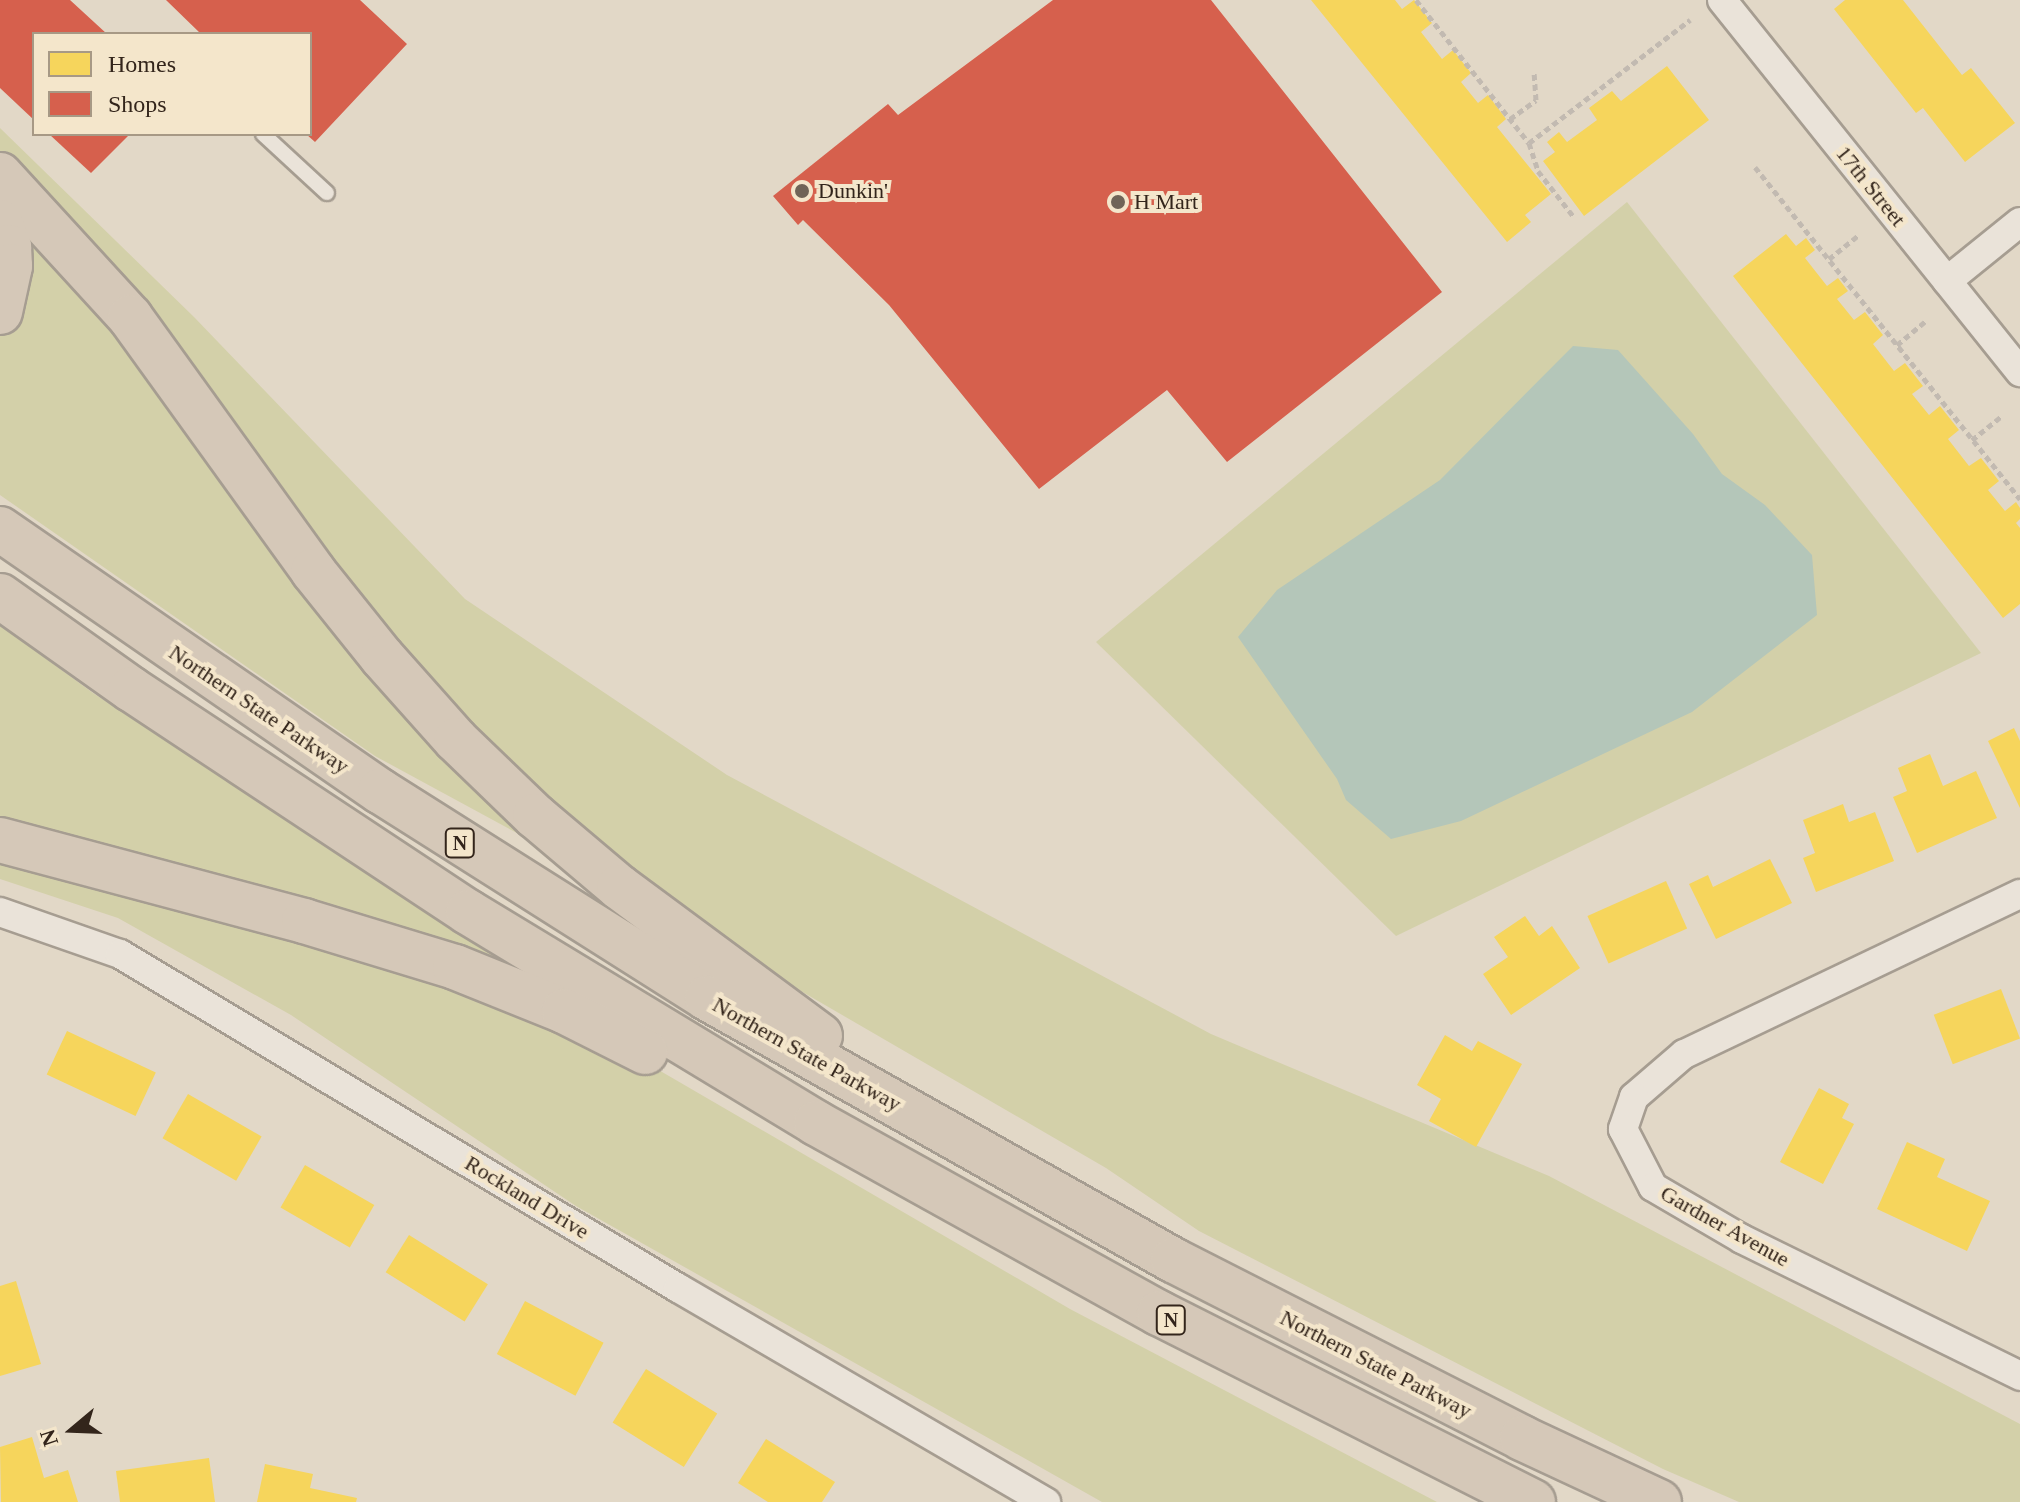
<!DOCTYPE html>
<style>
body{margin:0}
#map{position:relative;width:2020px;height:1502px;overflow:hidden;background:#e2d8c7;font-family:Georgia,serif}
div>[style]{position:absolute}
.green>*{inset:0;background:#d3d0a9}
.water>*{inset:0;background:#b4c6b9}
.homes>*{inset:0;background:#f6d55c;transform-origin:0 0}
.shops>*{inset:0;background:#d6604d}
.path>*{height:5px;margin-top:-2.5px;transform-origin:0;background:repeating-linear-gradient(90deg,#c2bab1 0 6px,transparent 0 10px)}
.roads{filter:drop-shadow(2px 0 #a69d91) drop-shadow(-2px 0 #a69d91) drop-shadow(0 2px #a69d91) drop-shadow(0 -2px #a69d91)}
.service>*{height:14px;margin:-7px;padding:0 7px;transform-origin:7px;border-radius:7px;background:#eae3d9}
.minor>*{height:28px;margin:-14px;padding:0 14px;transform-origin:14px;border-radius:14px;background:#eae3d9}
.motorway>*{height:44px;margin:-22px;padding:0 22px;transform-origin:22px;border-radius:22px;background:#d5c8b8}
.dots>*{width:22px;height:22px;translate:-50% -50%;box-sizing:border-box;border:4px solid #f4e6cb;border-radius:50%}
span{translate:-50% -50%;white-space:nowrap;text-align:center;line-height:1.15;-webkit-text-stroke:8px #f4e6cb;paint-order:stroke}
.shield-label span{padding:2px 6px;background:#f4e6cb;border:2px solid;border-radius:6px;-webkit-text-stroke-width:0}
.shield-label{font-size:20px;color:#33251b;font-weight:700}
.street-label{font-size:22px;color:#33251b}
.poi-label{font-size:22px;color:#33251b}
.left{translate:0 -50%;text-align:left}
.legend{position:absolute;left:32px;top:32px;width:280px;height:104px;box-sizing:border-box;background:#f4e6cb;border:2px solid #a79985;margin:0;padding:10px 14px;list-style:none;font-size:24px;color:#33251b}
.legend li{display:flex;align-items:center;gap:16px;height:40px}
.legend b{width:40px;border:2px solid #a79985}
.north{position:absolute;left:32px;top:1390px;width:80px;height:80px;-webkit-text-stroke:6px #f4e6cb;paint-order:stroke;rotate:251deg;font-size:22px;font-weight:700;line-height:32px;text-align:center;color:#33251b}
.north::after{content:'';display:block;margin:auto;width:28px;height:36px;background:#33251b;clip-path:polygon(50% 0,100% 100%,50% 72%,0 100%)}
</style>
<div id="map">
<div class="green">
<i style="clip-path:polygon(0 128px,194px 317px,465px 599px,727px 775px,1211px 1034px,1549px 1176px,2020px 1424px,2020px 1502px,1739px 1502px,1663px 1469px,1199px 1231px,1106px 1168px,756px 965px,603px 854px,487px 746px,404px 658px,0 157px)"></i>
<i style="clip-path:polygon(1627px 202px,1981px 653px,1396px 936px,1096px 642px)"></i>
<i style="clip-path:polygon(5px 203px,550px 851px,375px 756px,0 495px,0 334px,18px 305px)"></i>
<i style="clip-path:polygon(0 625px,93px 693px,494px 956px,484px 959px,0 821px)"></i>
<i style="clip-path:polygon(0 850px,469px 985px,595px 1033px,1070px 1309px,1437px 1502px,1102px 1502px,576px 1206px,291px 1015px,118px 918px,0 879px)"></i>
</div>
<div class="water">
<i style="clip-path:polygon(1573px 346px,1618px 350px,1693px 434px,1722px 474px,1765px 505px,1812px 555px,1817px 615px,1692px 712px,1461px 821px,1391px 839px,1346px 800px,1337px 779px,1238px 637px,1277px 590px,1440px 480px)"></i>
</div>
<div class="homes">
<i style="clip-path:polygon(1311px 0,1395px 0,1402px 9px,1414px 0,1432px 23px,1421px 32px,1442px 59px,1453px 50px,1471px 73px,1461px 82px,1478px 103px,1488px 95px,1506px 119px,1497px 127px,1551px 194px,1525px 215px,1531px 222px,1507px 242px)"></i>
<i style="clip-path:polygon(1845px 0,1903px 0,1962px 75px,1971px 68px,2015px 123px,1965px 162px,1923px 108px,1916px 113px,1834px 9px)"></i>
<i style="clip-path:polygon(1667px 66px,1709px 120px,1584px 216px,1543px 161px,1555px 152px,1547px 142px,1559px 132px,1567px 142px,1597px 120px,1589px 108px,1612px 91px,1621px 101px)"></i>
<i style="clip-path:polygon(1786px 234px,1796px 246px,1806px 238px,1815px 250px,1805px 258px,1827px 286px,1838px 278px,1848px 291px,1837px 299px,1854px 320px,1865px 312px,1883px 335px,1873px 344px,1894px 371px,1905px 363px,1923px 386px,1912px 394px,1929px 415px,1940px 406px,1959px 430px,1948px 439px,1969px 466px,1981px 458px,1999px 481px,1988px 490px,2005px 511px,2016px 502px,2020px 508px,2020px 519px,2016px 523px,2020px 528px,2020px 604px,2003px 618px,1733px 276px)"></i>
<i style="clip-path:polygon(2014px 728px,2020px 741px,2020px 808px,1988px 741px)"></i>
<i style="clip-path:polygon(1930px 754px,1943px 786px,1976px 771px,1997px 818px,1917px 853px,1893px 797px,1907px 791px,1898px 768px)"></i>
<i style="clip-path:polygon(1843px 804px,1849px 822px,1875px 812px,1894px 861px,1816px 892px,1803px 858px,1815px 853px,1803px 820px)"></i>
<i style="clip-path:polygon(1770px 859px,1792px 903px,1716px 939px,1689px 884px,1708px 875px,1713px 887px)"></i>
<i style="left:1666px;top:881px;width:52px;height:86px;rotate:66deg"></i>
<i style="clip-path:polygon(1525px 916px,1539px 936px,1552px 926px,1580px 968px,1511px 1015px,1483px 974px,1508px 957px,1494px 937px)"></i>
<i style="left:2001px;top:989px;width:53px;height:72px;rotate:69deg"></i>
<i style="left:67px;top:1031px;width:98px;height:48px;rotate:25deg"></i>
<i style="clip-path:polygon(1445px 1035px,1472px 1051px,1478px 1041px,1522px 1064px,1476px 1147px,1429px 1121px,1441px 1099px,1417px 1085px)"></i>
<i style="clip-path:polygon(1819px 1088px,1849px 1104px,1842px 1118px,1854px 1124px,1823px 1184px,1780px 1162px)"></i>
<i style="left:188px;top:1094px;width:85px;height:51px;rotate:30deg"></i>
<i style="clip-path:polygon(1907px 1142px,1945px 1159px,1937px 1177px,1990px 1201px,1967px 1251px,1877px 1209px)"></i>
<i style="left:305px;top:1165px;width:80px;height:49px;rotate:30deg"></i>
<i style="left:409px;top:1235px;width:93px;height:44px;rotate:32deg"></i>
<i style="clip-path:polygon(16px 1281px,41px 1364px,0 1376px,0 1286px)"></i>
<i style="left:525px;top:1301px;width:89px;height:60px;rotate:28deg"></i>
<i style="left:646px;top:1369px;width:84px;height:63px;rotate:32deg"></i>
<i style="clip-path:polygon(32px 1437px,44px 1478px,68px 1470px,78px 1502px,1px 1502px,0 1447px)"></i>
<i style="clip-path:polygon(766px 1439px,835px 1482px,822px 1502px,768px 1502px,738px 1483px)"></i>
<i style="clip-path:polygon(209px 1458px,215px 1502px,120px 1502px,116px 1471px)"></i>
<i style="clip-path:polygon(265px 1464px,313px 1474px,310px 1488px,357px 1498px,356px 1502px,257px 1502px)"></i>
</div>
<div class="shops">
<i style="clip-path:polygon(0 0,70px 0,107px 34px,34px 34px,34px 120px,0 88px)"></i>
<i style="clip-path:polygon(166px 0,360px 0,407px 44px,315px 142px,306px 134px,310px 134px,310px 34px,201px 34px)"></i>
<i style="clip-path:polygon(1053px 0,1211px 0,1442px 292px,1227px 462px,1167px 390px,1039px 489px,889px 305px,803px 220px,798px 225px,773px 196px,888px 104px,898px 115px)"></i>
<i style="clip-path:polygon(49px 134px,130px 134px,91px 173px)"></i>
</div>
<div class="path">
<i style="left:1416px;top:0;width:182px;rotate:51.7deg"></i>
<i style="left:1529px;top:143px;width:203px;rotate:-37.4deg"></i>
<i style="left:1510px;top:119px;width:32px;rotate:-36deg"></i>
<i style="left:1536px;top:100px;width:28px;rotate:-94deg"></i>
<i style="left:1529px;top:143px;width:29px;rotate:72deg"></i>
<i style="left:1538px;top:171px;width:58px;rotate:52deg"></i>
<i style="left:1755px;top:167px;width:425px;rotate:51.4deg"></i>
<i style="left:1829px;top:259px;width:38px;rotate:-39deg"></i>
<i style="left:1897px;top:345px;width:38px;rotate:-40deg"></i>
<i style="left:1972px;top:440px;width:38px;rotate:-39deg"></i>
</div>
<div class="roads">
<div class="service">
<i style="left:263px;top:134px;width:87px;rotate:42.7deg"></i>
</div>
<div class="minor">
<i style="left:1722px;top:0;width:477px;rotate:51.3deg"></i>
<i style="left:1947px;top:281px;width:94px;rotate:-38.9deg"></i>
<i style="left:2020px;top:894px;width:372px;rotate:154.5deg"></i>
<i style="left:1684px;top:1054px;width:66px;rotate:139.3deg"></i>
<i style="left:1634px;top:1097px;width:34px;rotate:109deg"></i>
<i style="left:1623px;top:1129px;width:65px;rotate:62.7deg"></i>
<i style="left:1653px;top:1187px;width:103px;rotate:30.3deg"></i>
<i style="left:1742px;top:1239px;width:310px;rotate:26.2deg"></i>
<i style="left:0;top:912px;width:127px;rotate:19.3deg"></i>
<i style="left:120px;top:954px;width:650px;rotate:30.9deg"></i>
<i style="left:678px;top:1288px;width:426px;rotate:30.2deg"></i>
</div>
<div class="motorway">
<i style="left:0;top:175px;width:193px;rotate:47.5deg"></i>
<i style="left:130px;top:317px;width:313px;rotate:54.2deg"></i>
<i style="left:313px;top:571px;width:110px;rotate:51.3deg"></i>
<i style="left:382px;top:657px;width:111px;rotate:48.3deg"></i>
<i style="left:456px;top:740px;width:110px;rotate:43.9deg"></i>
<i style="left:535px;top:816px;width:110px;rotate:40.2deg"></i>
<i style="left:619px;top:887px;width:250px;rotate:36.5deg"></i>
<i style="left:0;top:222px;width:27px;rotate:70deg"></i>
<i style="left:9px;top:247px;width:19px;rotate:87deg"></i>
<i style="left:10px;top:266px;width:47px;rotate:102.3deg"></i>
<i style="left:0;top:529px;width:462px;rotate:34.6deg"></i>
<i style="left:380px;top:791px;width:387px;rotate:32.3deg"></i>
<i style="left:707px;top:998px;width:535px;rotate:29.35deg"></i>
<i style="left:1173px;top:1260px;width:392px;rotate:27deg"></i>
<i style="left:1522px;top:1438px;width:151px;rotate:25deg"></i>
<i style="left:0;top:596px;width:161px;rotate:35.4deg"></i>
<i style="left:131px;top:689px;width:404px;rotate:33.5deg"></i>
<i style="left:468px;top:912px;width:407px;rotate:31.2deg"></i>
<i style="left:816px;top:1123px;width:392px;rotate:29deg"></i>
<i style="left:1159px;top:1313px;width:419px;rotate:26.8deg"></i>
<i style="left:0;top:840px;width:315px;rotate:14.9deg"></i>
<i style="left:304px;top:921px;width:158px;rotate:16.9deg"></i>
<i style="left:455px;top:967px;width:118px;rotate:22deg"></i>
<i style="left:564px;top:1011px;width:91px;rotate:26.8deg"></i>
</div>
</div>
<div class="dots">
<i style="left:802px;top:191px;background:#706457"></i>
<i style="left:1118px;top:202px;background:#706457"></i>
</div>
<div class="shield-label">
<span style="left:460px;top:843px">N</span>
<span style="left:1171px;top:1320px">N</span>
</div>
<div class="street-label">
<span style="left:1871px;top:186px;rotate:51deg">17th Street</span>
<span style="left:259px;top:709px;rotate:34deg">Northern State Parkway</span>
<span style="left:807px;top:1054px;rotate:29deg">Northern State Parkway</span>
<span style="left:527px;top:1197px;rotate:31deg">Rockland Drive</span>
<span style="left:1725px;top:1226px;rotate:29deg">Gardner Avenue</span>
<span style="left:1376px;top:1364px;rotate:27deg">Northern State Parkway</span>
</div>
<div class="poi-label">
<span class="left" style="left:818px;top:191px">Dunkin'</span>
<span class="left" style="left:1134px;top:202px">H Mart</span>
</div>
<ul class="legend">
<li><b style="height:22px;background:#f6d55c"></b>Homes</li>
<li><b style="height:22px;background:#d6604d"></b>Shops</li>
</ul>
<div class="north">N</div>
</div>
